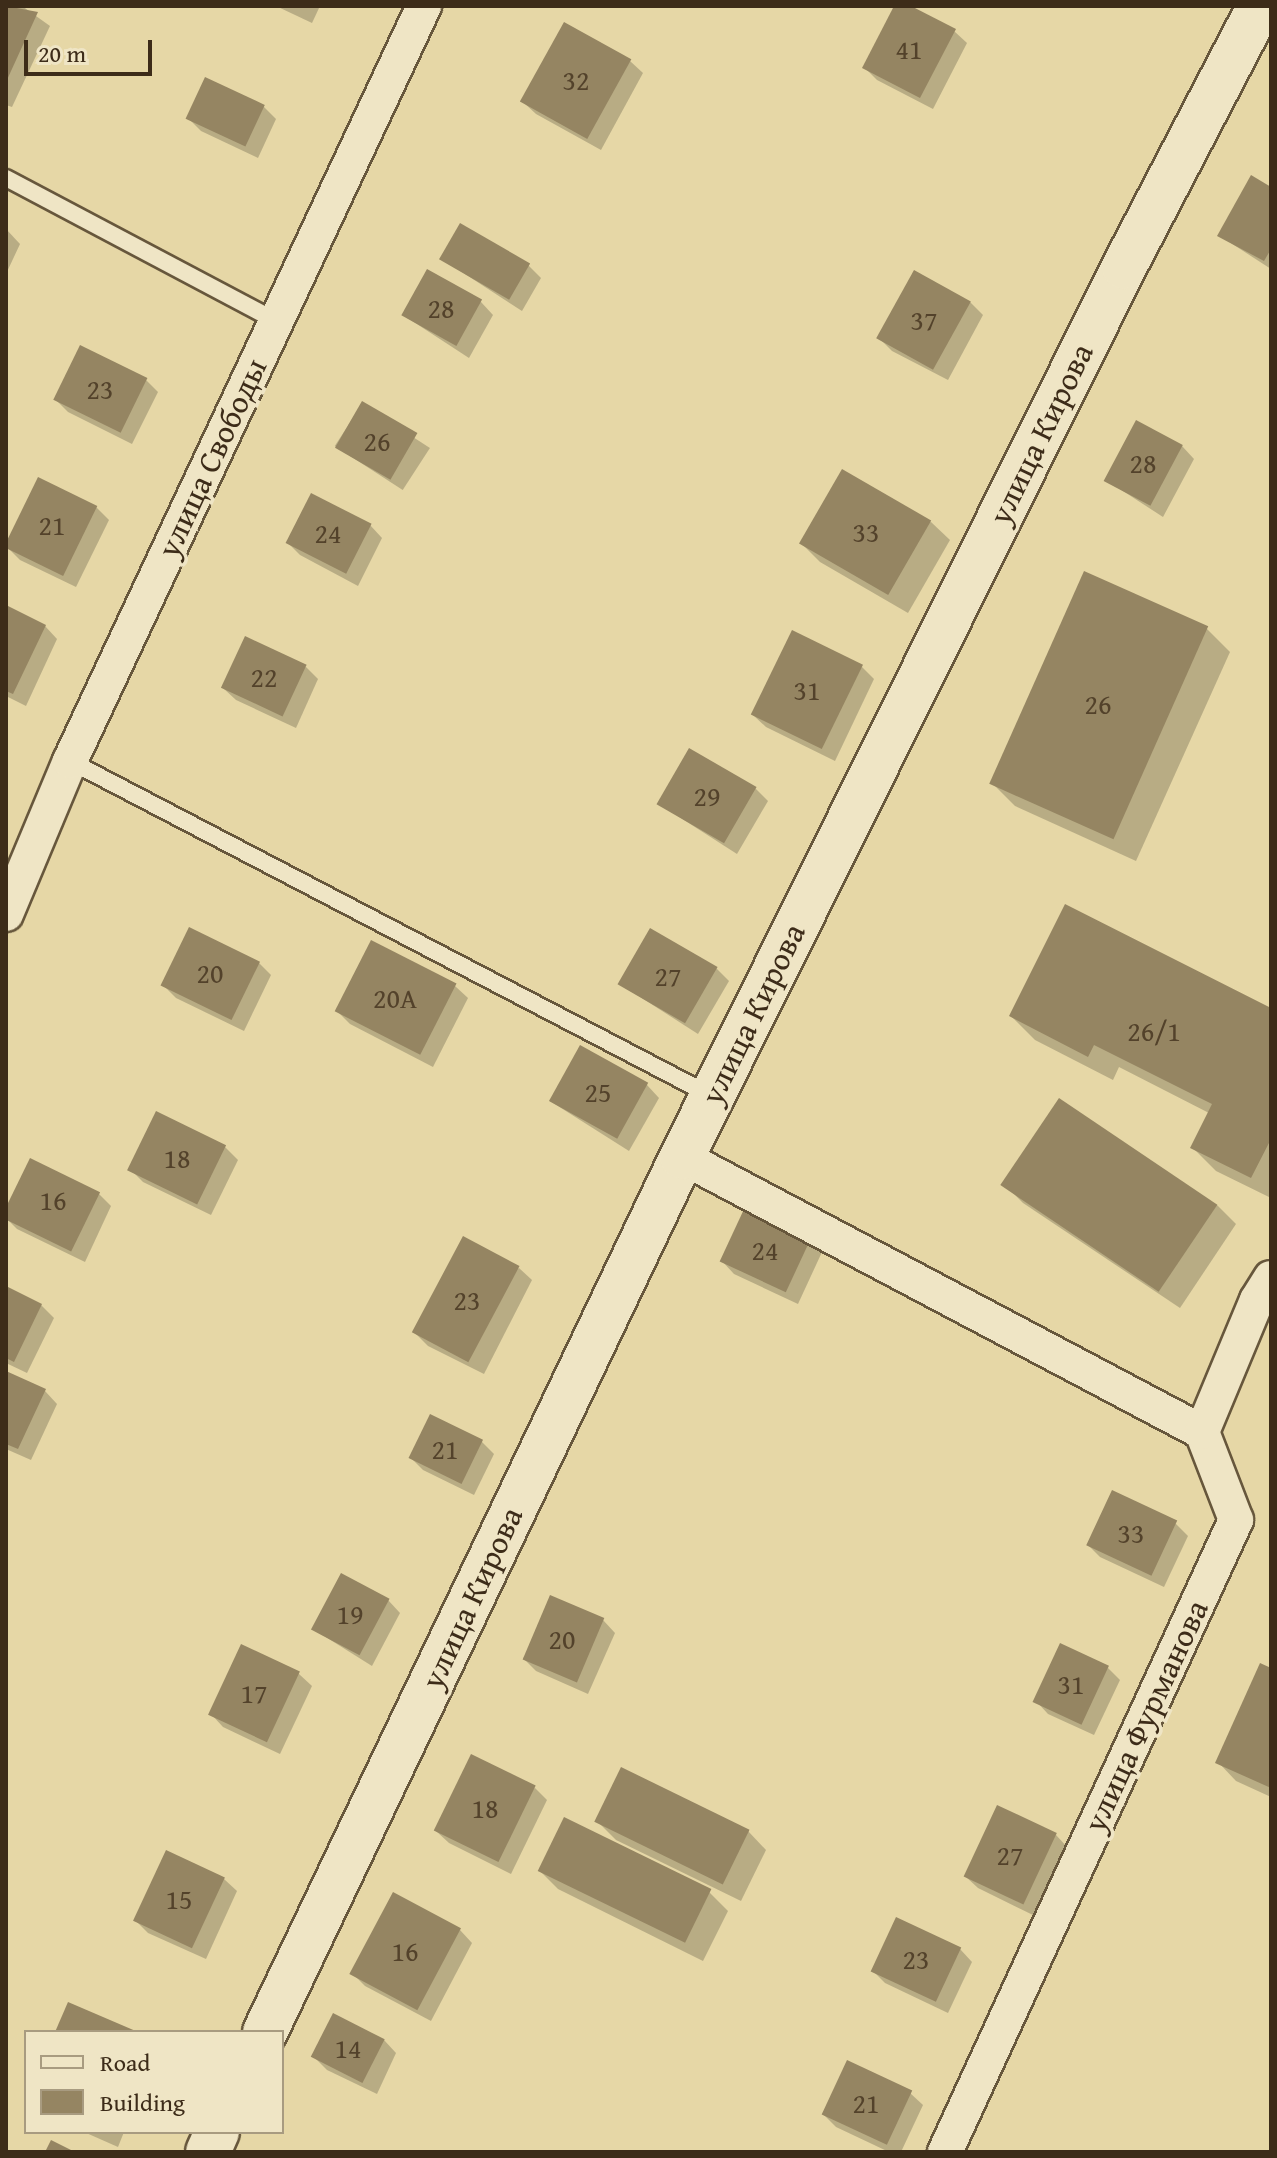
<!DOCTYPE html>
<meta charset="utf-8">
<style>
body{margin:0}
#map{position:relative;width:1277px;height:2158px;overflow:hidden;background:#e6d7a6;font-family:"Gentium Book Plus",serif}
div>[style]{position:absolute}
.shadow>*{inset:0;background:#0003;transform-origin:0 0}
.building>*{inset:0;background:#958562;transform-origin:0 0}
.roads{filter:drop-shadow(2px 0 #67573c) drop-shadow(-2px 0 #67573c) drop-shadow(0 2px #67573c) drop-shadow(0 -2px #67573c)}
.lane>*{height:16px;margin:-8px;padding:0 8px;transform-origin:8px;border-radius:8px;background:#efe5c5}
.street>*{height:34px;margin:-17px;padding:0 17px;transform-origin:17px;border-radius:17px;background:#efe5c5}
.secondary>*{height:44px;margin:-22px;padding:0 22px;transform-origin:22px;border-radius:22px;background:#efe5c5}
span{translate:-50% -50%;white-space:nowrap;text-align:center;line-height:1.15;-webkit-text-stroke:7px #efe5c5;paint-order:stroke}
.number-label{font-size:28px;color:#53422b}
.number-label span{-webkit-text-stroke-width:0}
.street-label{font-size:32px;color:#3d2c19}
.frame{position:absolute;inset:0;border:8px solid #3d2c19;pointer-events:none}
.legend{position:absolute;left:24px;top:2030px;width:260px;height:104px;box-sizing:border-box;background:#efe5c5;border:2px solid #a89b80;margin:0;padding:10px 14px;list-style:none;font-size:24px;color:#3d2c19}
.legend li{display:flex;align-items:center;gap:16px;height:40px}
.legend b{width:40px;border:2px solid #a89b80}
.scale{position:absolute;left:24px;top:40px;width:128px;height:36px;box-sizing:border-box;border:4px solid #3d2c19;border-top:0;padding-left:10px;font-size:24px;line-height:28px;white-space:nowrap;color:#3d2c19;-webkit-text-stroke:6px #efe5c5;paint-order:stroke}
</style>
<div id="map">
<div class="shadow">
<i style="clip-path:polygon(6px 6px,22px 6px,50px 26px,12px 107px,6px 105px)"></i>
<i style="clip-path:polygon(276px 6px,320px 6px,312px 23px)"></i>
<i style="clip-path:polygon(896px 6px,907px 6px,954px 31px,967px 43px,933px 109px,877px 80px,865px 68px)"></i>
<i style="clip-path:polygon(630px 61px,643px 73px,601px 150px,536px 114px,523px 102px)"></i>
<i style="clip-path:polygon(264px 107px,276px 119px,258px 158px,201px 131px,188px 118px)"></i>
<i style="clip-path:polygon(1271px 189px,1271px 269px,1220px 236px)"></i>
<i style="clip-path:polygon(6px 229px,20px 244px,6px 274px)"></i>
<i style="clip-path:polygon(442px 259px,528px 265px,541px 278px,522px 311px)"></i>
<i style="clip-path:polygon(481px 302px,493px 315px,469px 358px,403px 315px)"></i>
<i style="clip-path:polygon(970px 302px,983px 315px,948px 380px,892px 351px,880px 339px)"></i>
<i style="clip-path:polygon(146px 380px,158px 392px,132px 444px,68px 412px,56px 400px)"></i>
<i style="left:362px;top:404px;width:81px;height:50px;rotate:33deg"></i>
<i style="clip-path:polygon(1182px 446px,1194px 459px,1163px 517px,1106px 480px)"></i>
<i style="clip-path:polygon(96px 507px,109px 520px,76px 587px,20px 560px,7px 547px)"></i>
<i style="clip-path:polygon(931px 522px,950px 540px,908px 613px,820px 562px,802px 544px)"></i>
<i style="clip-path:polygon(370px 525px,382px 538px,358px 586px,300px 555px,287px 542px)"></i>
<i style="clip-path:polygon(6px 608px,45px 626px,57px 639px,26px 706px,6px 696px)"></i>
<i style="clip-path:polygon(1206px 628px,1230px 652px,1136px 861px,1015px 806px,991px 782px)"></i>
<i style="clip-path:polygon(306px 667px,318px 679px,296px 728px,236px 700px,223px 688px)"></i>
<i style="clip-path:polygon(862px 667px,874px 679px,835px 761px,766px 727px,753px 715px)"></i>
<i style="clip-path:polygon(755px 788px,768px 801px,737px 854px,659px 804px)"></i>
<i style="clip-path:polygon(258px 962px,271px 975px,244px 1031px,176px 998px,163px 985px)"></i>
<i style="clip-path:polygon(716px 968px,729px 981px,698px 1034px,620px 984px)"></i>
<i style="clip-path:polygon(455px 986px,468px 998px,433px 1067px,350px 1024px,337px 1011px)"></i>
<i style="clip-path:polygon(1271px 1010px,1271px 1198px,1216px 1171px,1192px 1147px,1209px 1113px,1119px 1067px,1113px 1080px,1035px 1040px,1011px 1016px)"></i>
<i style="clip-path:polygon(647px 1085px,659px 1098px,629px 1151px,550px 1101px)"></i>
<i style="clip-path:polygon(157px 1114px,225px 1147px,238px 1160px,211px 1215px,143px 1182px,130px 1169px)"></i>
<i style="clip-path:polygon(31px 1161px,99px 1194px,111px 1206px,85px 1262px,17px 1229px,6px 1218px)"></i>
<i style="clip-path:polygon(1004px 1184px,1217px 1205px,1236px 1224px,1180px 1308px,1023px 1203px)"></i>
<i style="clip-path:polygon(810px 1239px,822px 1252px,798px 1304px,734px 1274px,722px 1261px)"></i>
<i style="clip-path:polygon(519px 1268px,532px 1280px,484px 1374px,428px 1346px,415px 1333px)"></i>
<i style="clip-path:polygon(6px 1288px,41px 1305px,54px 1318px,27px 1373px,6px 1363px)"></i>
<i style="clip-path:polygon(6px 1373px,45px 1391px,57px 1404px,31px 1460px,6px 1449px)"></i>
<i style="clip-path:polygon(481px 1441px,494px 1454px,474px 1495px,423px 1470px,411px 1458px)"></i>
<i style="clip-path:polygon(1175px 1523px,1188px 1536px,1164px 1587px,1100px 1557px,1088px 1545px)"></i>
<i style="clip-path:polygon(388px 1600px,400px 1613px,372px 1666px,313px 1629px)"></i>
<i style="clip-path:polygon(603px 1620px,615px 1633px,588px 1694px,536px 1671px,523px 1658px)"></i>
<i style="clip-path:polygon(242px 1647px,299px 1674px,312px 1686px,280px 1754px,223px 1727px,211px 1714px)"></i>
<i style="clip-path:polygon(1108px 1668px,1120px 1680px,1094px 1735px,1048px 1714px,1036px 1701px)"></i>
<i style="clip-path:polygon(1271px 1670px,1271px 1797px,1236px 1781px,1218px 1762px)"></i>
<i style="clip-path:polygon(535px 1788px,547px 1800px,511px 1874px,449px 1843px,436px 1831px)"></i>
<i style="clip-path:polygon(597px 1821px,748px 1831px,766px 1850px,741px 1901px,616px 1840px)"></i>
<i style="clip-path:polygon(1056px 1835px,1068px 1848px,1035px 1916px,978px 1888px,965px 1876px)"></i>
<i style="clip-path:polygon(539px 1870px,709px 1892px,728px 1911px,703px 1961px,558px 1889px)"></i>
<i style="clip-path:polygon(224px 1879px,237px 1891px,206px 1959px,148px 1933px,136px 1921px)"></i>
<i style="clip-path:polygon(460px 1930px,472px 1943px,431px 2021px,365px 1986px,352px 1973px)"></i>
<i style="clip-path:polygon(960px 1949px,972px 1962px,948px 2013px,885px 1983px,873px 1971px)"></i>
<i style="clip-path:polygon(384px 2040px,396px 2053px,377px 2094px,327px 2070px,314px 2057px)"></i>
<i style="clip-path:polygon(910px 2093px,923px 2105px,901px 2152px,889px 2152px,836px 2127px,823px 2114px)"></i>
<i style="clip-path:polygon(84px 2132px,124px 2132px,118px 2147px)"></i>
</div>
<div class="building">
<i style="clip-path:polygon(6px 6px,38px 12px,6px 82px)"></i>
<i style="clip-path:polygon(894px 6px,911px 6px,956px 29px,920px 98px,862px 68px)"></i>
<i style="left:564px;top:22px;width:77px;height:91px;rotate:29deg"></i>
<i style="left:205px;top:77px;width:66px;height:46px;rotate:25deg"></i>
<i style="clip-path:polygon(1251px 175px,1271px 187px,1271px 249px,1264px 261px,1217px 236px)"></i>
<i style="left:460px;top:223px;width:81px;height:42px;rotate:30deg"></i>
<i style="left:427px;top:269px;width:63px;height:53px;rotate:29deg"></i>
<i style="left:914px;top:270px;width:65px;height:78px;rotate:29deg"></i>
<i style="left:80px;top:345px;width:75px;height:61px;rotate:26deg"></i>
<i style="left:362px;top:401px;width:64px;height:54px;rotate:30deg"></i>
<i style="left:1136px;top:420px;width:53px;height:69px;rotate:28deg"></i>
<i style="left:842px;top:469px;width:103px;height:86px;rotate:30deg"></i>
<i style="left:38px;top:477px;width:66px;height:78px;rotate:26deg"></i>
<i style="left:311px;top:493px;width:68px;height:56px;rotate:27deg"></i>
<i style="left:1084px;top:571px;width:136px;height:233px;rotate:24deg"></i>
<i style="clip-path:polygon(6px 605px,46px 625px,13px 694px,6px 691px)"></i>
<i style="left:792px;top:630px;width:79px;height:94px;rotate:26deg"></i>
<i style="left:245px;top:636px;width:68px;height:57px;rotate:25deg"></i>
<i style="left:689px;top:748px;width:78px;height:65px;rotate:30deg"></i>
<i style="clip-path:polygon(1065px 904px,1271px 1008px,1271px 1139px,1251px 1178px,1190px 1148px,1212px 1104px,1094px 1045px,1088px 1057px,1009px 1016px)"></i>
<i style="left:189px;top:927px;width:79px;height:65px;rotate:26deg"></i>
<i style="left:650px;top:928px;width:78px;height:65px;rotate:30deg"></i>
<i style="left:371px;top:940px;width:96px;height:80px;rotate:27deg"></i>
<i style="left:580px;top:1045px;width:78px;height:64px;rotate:29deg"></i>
<i style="left:1059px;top:1098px;width:191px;height:105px;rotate:34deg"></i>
<i style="left:156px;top:1111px;width:78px;height:66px;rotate:26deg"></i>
<i style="left:30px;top:1158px;width:78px;height:66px;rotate:26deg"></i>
<i style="left:745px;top:1207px;width:73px;height:60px;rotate:25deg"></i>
<i style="left:463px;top:1236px;width:64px;height:109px;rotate:28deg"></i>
<i style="clip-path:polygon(6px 1286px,42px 1304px,14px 1362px,6px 1358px)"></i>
<i style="clip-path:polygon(6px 1371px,46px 1389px,18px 1449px,6px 1444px)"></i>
<i style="left:430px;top:1414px;width:59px;height:49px;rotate:26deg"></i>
<i style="left:1112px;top:1490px;width:72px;height:61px;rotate:25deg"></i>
<i style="left:341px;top:1573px;width:55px;height:64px;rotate:28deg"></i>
<i style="left:550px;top:1595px;width:59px;height:70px;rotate:23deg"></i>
<i style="left:1060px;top:1643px;width:54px;height:65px;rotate:25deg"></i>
<i style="left:241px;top:1644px;width:65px;height:78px;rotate:25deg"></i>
<i style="clip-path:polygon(1260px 1663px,1271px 1668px,1271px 1788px,1215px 1763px)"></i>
<i style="left:471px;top:1754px;width:72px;height:85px;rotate:26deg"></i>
<i style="left:621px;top:1767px;width:143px;height:61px;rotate:26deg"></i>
<i style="left:997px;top:1805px;width:66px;height:79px;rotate:25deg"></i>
<i style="left:564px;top:1817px;width:164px;height:60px;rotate:26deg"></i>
<i style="left:166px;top:1850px;width:65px;height:78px;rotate:25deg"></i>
<i style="left:393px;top:1892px;width:77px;height:93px;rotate:28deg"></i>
<i style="left:896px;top:1917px;width:72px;height:60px;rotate:25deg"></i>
<i style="clip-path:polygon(68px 2002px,138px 2032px,55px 2032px)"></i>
<i style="left:333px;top:2013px;width:58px;height:49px;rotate:27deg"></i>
<i style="left:847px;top:2060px;width:72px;height:60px;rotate:25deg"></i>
<i style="clip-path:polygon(51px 2140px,75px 2152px,45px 2152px)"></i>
</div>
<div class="roads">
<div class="lane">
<i style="left:6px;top:178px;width:306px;rotate:27.9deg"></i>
<i style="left:70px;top:761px;width:722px;rotate:27.56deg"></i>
</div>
<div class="street">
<i style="left:6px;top:914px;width:166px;rotate:-67.3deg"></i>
<i style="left:70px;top:761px;width:834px;rotate:-64.88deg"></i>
<i style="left:682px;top:1157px;width:588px;rotate:27.87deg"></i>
<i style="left:945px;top:2152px;width:696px;rotate:-65.28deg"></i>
<i style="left:1236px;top:1520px;width:94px;rotate:-111.1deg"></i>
<i style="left:1202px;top:1432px;width:143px;rotate:-67.4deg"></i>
<i style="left:1257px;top:1300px;width:26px;rotate:-58deg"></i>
</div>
<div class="secondary">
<i style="left:265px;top:2032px;width:969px;rotate:-64.52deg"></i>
<i style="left:682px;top:1157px;width:994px;rotate:-63.59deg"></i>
<i style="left:1124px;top:267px;width:294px;rotate:-62.5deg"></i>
<i style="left:208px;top:2152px;width:22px;rotate:-66deg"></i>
</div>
</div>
<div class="number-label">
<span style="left:909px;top:49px">41</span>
<span style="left:576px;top:80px">32</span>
<span style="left:441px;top:308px">28</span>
<span style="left:924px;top:320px">37</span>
<span style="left:100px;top:389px">23</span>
<span style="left:377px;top:441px">26</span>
<span style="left:1143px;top:463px">28</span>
<span style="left:52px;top:525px">21</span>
<span style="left:866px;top:532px">33</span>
<span style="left:328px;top:533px">24</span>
<span style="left:264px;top:677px">22</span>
<span style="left:807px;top:690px">31</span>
<span style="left:1098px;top:704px">26</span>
<span style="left:707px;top:796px">29</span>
<span style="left:210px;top:973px">20</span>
<span style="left:668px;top:976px">27</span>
<span style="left:395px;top:998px">20А</span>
<span style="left:1154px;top:1031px">26/1</span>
<span style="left:598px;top:1092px">25</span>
<span style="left:177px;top:1158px">18</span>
<span style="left:53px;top:1200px">16</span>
<span style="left:765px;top:1250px">24</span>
<span style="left:467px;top:1300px">23</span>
<span style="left:445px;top:1449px">21</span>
<span style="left:1131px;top:1533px">33</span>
<span style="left:350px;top:1614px">19</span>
<span style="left:562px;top:1639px">20</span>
<span style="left:1071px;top:1684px">31</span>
<span style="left:254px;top:1693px">17</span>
<span style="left:485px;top:1808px">18</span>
<span style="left:1010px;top:1855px">27</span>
<span style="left:179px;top:1899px">15</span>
<span style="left:405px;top:1951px">16</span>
<span style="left:916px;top:1959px">23</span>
<span style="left:348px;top:2048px">14</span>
<span style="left:866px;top:2103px">21</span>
</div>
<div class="street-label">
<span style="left:1041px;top:434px;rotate:-64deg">улица Кирова</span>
<span style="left:212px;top:458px;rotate:-65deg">улица Свободы</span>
<span style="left:753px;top:1014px;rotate:-64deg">улица Кирова</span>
<span style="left:472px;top:1598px;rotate:-65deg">улица Кирова</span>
<span style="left:1146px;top:1716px;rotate:-65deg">улица Фурманова</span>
</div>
<div class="frame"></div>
<ul class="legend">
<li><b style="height:10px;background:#efe5c5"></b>Road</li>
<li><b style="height:22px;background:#958562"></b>Building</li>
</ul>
<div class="scale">20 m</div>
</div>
